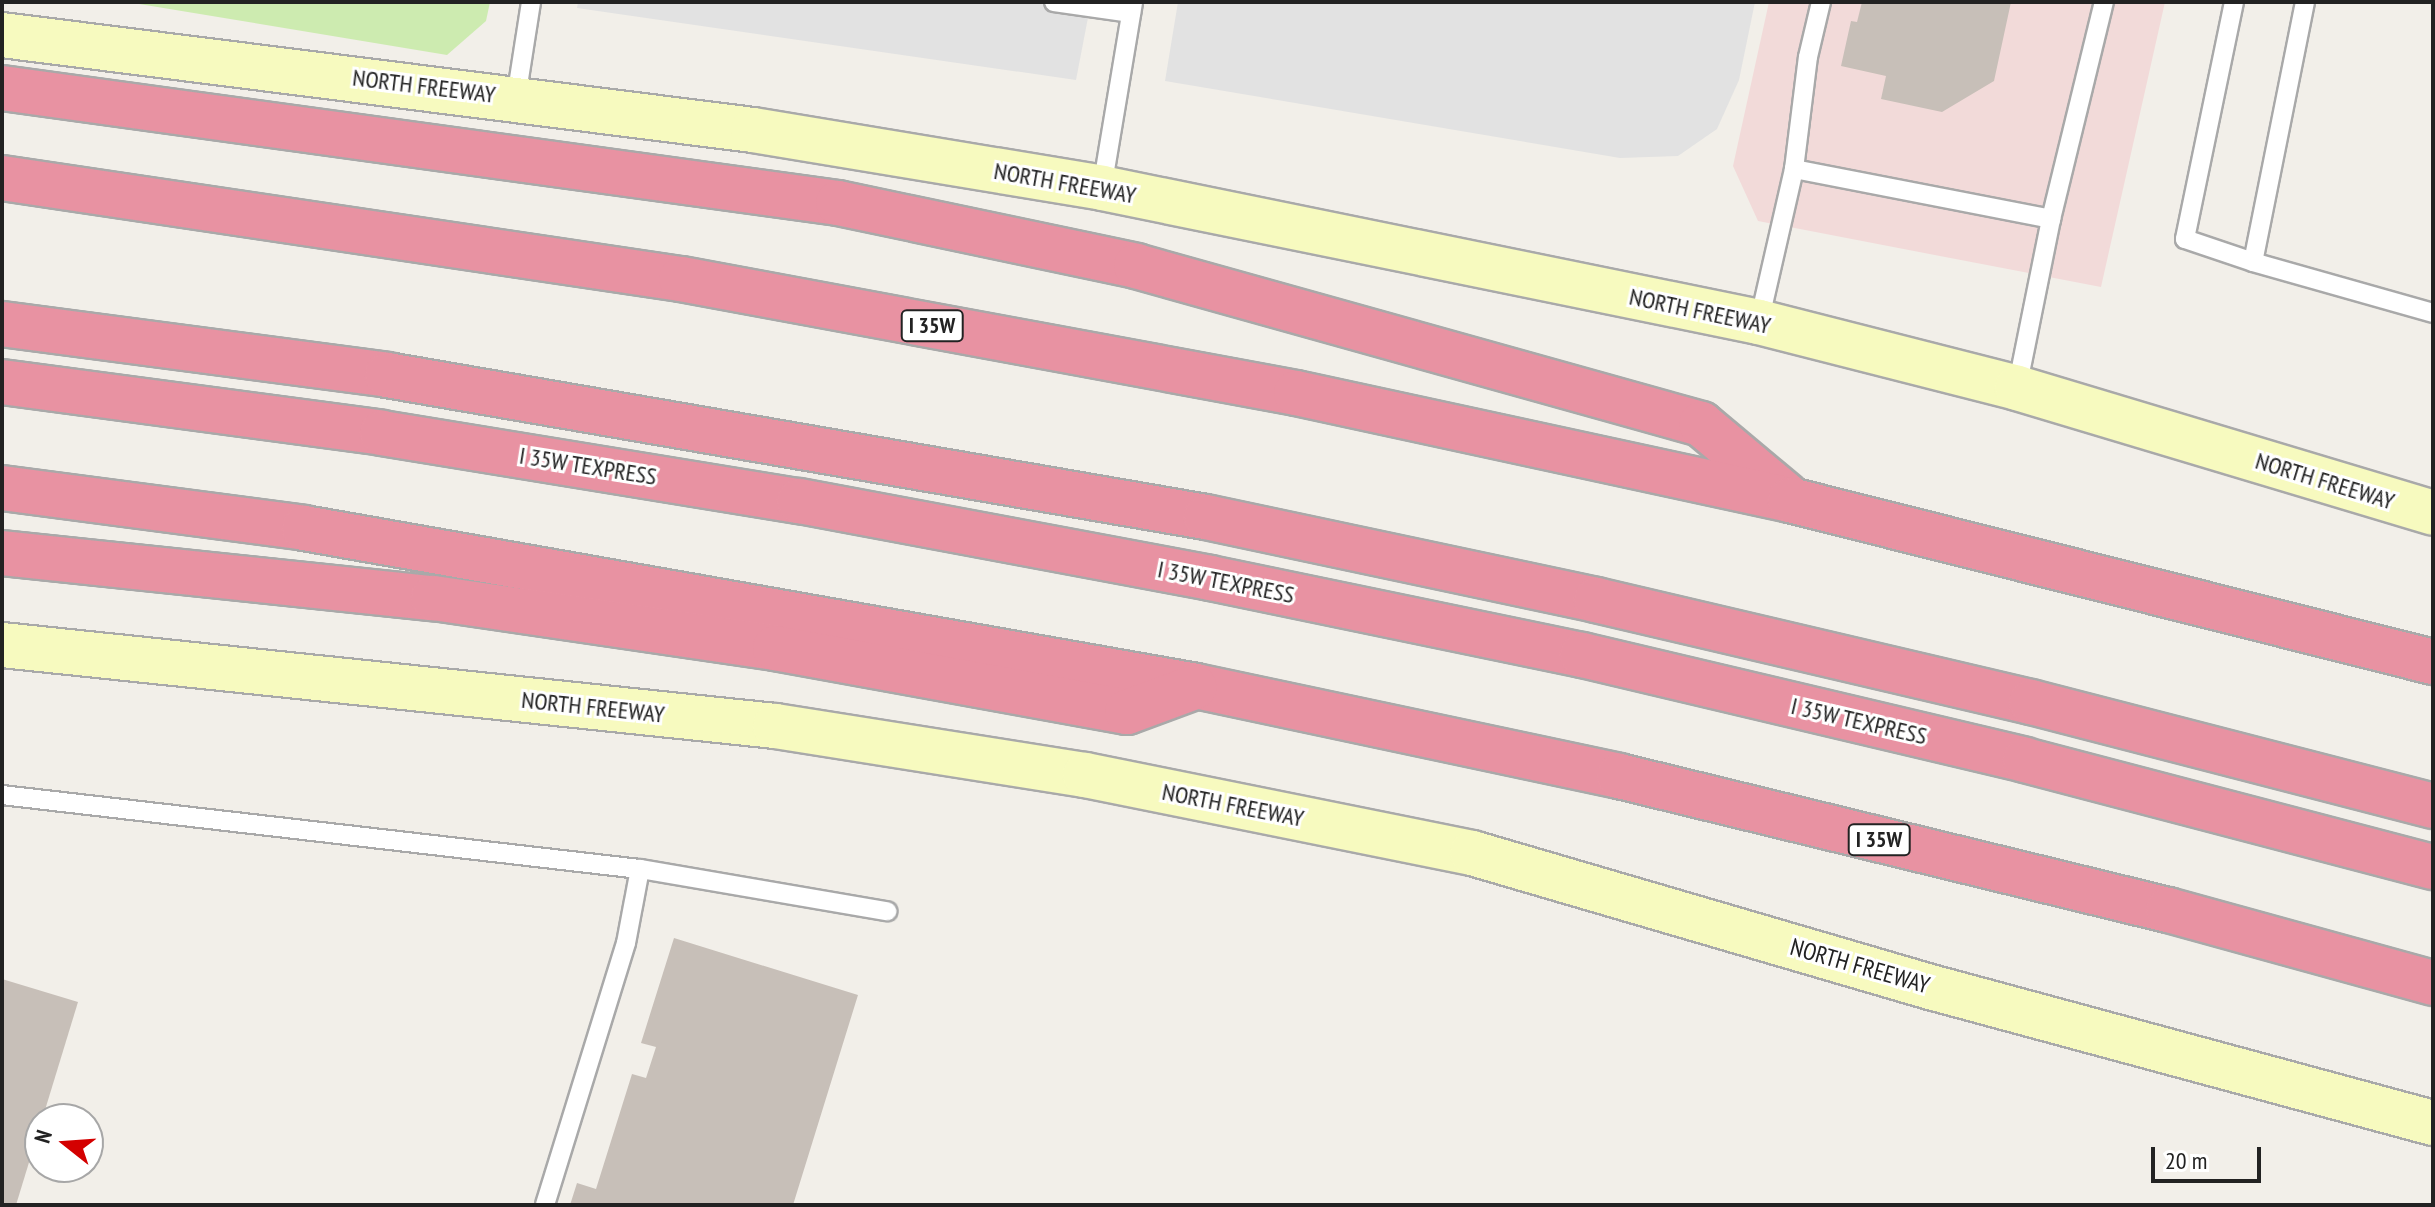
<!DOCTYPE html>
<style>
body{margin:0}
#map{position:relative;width:2435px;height:1207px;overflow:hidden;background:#f2efe9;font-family:"PT Sans Narrow",sans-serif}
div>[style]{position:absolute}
.commercial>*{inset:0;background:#f2dad9}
.grass>*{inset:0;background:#cdebb0}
.parking>*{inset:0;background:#e2e2e2}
.building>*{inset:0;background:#c7bfb8}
.roads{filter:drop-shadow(2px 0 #a9a9a9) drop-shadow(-2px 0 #a9a9a9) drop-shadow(0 2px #a9a9a9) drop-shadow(0 -2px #a9a9a9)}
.lane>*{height:18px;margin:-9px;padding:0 9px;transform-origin:9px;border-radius:9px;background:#fff}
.secondary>*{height:44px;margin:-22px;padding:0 22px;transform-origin:22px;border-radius:22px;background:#f7fabf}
.highway>*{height:44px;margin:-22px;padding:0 22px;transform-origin:22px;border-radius:22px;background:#e892a2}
span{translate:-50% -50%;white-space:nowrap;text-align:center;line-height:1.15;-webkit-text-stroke:6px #fff;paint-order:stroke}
.shield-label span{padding:2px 6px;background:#fff;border:2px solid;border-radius:6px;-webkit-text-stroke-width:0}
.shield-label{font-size:22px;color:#222;font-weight:700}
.street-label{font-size:24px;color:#222}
.frame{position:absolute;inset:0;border:4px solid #222;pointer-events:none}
.north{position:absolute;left:24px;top:1103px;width:80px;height:80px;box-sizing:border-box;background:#fff;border:2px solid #a7a7a7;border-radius:50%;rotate:287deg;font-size:22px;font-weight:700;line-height:32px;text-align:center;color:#222}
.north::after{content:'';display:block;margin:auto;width:28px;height:36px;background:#d40000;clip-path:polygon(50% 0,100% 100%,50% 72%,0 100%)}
.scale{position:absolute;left:2151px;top:1147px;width:110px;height:36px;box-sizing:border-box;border:4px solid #222;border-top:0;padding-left:10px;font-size:24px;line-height:28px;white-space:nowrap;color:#222;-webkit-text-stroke:6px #fff;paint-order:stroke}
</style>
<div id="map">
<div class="commercial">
<i style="clip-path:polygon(1769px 2px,2165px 2px,2101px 287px,1758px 221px,1733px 166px)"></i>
</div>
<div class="grass">
<i style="clip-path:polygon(127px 2px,490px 2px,486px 21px,447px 55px)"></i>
</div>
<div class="parking">
<i style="clip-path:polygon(578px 2px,1091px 2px,1076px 80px,577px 8px)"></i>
<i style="clip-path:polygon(1178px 2px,1755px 2px,1739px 80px,1717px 129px,1678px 156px,1620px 158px,1165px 81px)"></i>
</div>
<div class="building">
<i style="clip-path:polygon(1862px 2px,2011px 2px,1994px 81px,1942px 112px,1881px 99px,1886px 76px,1841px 66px,1851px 21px,1857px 22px)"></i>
<i style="clip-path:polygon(674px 938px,858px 995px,793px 1205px,570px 1205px,577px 1183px,596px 1189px,632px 1074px,646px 1078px,656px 1047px,641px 1043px)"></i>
<i style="clip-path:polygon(2px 979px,78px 1002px,16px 1205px,2px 1205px)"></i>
</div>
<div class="roads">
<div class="lane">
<i style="left:1054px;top:2px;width:78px;rotate:8.1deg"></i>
<i style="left:2234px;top:2px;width:242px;rotate:101.7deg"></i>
<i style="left:2185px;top:239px;width:72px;rotate:18.7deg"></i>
<i style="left:2305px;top:2px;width:265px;rotate:101.3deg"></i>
<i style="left:2253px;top:262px;width:187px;rotate:15.8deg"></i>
<i style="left:516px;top:98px;width:97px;rotate:-81.1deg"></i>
<i style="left:1794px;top:169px;width:113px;rotate:-82.9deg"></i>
<i style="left:1808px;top:57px;width:57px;rotate:-76.7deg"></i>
<i style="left:1102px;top:188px;width:189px;rotate:-80.5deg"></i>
<i style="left:1759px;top:322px;width:157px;rotate:-77.1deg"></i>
<i style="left:1794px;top:169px;width:262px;rotate:11deg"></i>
<i style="left:2051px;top:219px;width:223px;rotate:-76.3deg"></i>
<i style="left:2017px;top:388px;width:172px;rotate:-78.6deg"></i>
<i style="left:2px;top:795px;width:642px;rotate:6.62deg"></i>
<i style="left:640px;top:869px;width:75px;rotate:100.7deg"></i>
<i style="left:626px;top:943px;width:274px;rotate:107.2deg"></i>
<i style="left:640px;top:869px;width:251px;rotate:9.7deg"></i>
</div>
<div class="secondary">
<i style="left:2px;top:35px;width:757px;rotate:7.21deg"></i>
<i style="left:753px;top:130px;width:354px;rotate:9.4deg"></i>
<i style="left:1102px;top:188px;width:671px;rotate:11.53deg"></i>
<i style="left:1759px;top:322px;width:266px;rotate:14.3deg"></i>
<i style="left:2017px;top:388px;width:434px;rotate:16.7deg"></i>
<i style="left:2px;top:645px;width:777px;rotate:5.98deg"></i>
<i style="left:775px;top:726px;width:314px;rotate:9deg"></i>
<i style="left:1085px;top:775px;width:395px;rotate:11.4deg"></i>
<i style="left:1472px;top:853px;width:481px;rotate:16.3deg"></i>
<i style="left:1934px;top:988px;width:517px;rotate:15.14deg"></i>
</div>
<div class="highway">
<i style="left:2px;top:88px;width:844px;rotate:7.83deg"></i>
<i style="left:838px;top:203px;width:305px;rotate:11.9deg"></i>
<i style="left:1136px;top:266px;width:587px;rotate:15.62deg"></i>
<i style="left:1701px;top:424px;width:111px;rotate:39.9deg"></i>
<i style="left:2px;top:178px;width:686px;rotate:8.46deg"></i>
<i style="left:681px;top:279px;width:625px;rotate:10.5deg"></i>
<i style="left:1296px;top:393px;width:505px;rotate:12.22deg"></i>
<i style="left:1790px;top:500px;width:663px;rotate:14.14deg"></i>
<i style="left:2px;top:324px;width:388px;rotate:7.5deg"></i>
<i style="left:387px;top:375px;width:831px;rotate:9.84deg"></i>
<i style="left:1206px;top:517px;width:399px;rotate:12deg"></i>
<i style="left:1596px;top:600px;width:447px;rotate:13.2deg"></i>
<i style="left:2031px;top:702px;width:415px;rotate:14.5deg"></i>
<i style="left:2px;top:382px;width:383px;rotate:7.6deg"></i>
<i style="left:382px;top:433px;width:423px;rotate:9.3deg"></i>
<i style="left:799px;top:501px;width:418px;rotate:10.6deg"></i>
<i style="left:1210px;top:578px;width:380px;rotate:11.7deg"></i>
<i style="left:1582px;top:655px;width:455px;rotate:13.3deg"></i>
<i style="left:2025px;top:760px;width:422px;rotate:14.7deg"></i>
<i style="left:2px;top:488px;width:305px;rotate:7.5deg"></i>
<i style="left:304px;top:528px;width:906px;rotate:10.04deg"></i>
<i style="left:1196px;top:686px;width:432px;rotate:12deg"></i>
<i style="left:1619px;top:776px;width:565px;rotate:13.72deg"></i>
<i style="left:2168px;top:910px;width:275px;rotate:15.4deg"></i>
<i style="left:2px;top:553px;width:433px;rotate:6deg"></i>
<i style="left:433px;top:598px;width:346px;rotate:8.3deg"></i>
<i style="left:775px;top:648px;width:358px;rotate:10.3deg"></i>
<i style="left:1127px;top:712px;width:72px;rotate:-20.2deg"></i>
</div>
</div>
<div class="shield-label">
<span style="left:932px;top:326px">I 35W</span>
<span style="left:1879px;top:840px">I 35W</span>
</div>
<div class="street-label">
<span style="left:424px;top:86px;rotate:7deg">NORTH FREEWAY</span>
<span style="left:1065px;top:183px;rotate:10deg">NORTH FREEWAY</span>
<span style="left:1700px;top:311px;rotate:12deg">NORTH FREEWAY</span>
<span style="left:588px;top:466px;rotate:9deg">I 35W TEXPRESS</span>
<span style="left:2325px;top:481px;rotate:17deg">NORTH FREEWAY</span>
<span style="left:1226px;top:582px;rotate:11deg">I 35W TEXPRESS</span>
<span style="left:593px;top:707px;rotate:6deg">NORTH FREEWAY</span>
<span style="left:1859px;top:721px;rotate:13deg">I 35W TEXPRESS</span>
<span style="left:1233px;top:805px;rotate:11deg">NORTH FREEWAY</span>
<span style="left:1860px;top:966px;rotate:16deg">NORTH FREEWAY</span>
</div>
<div class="frame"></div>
<div class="north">N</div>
<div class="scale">20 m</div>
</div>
